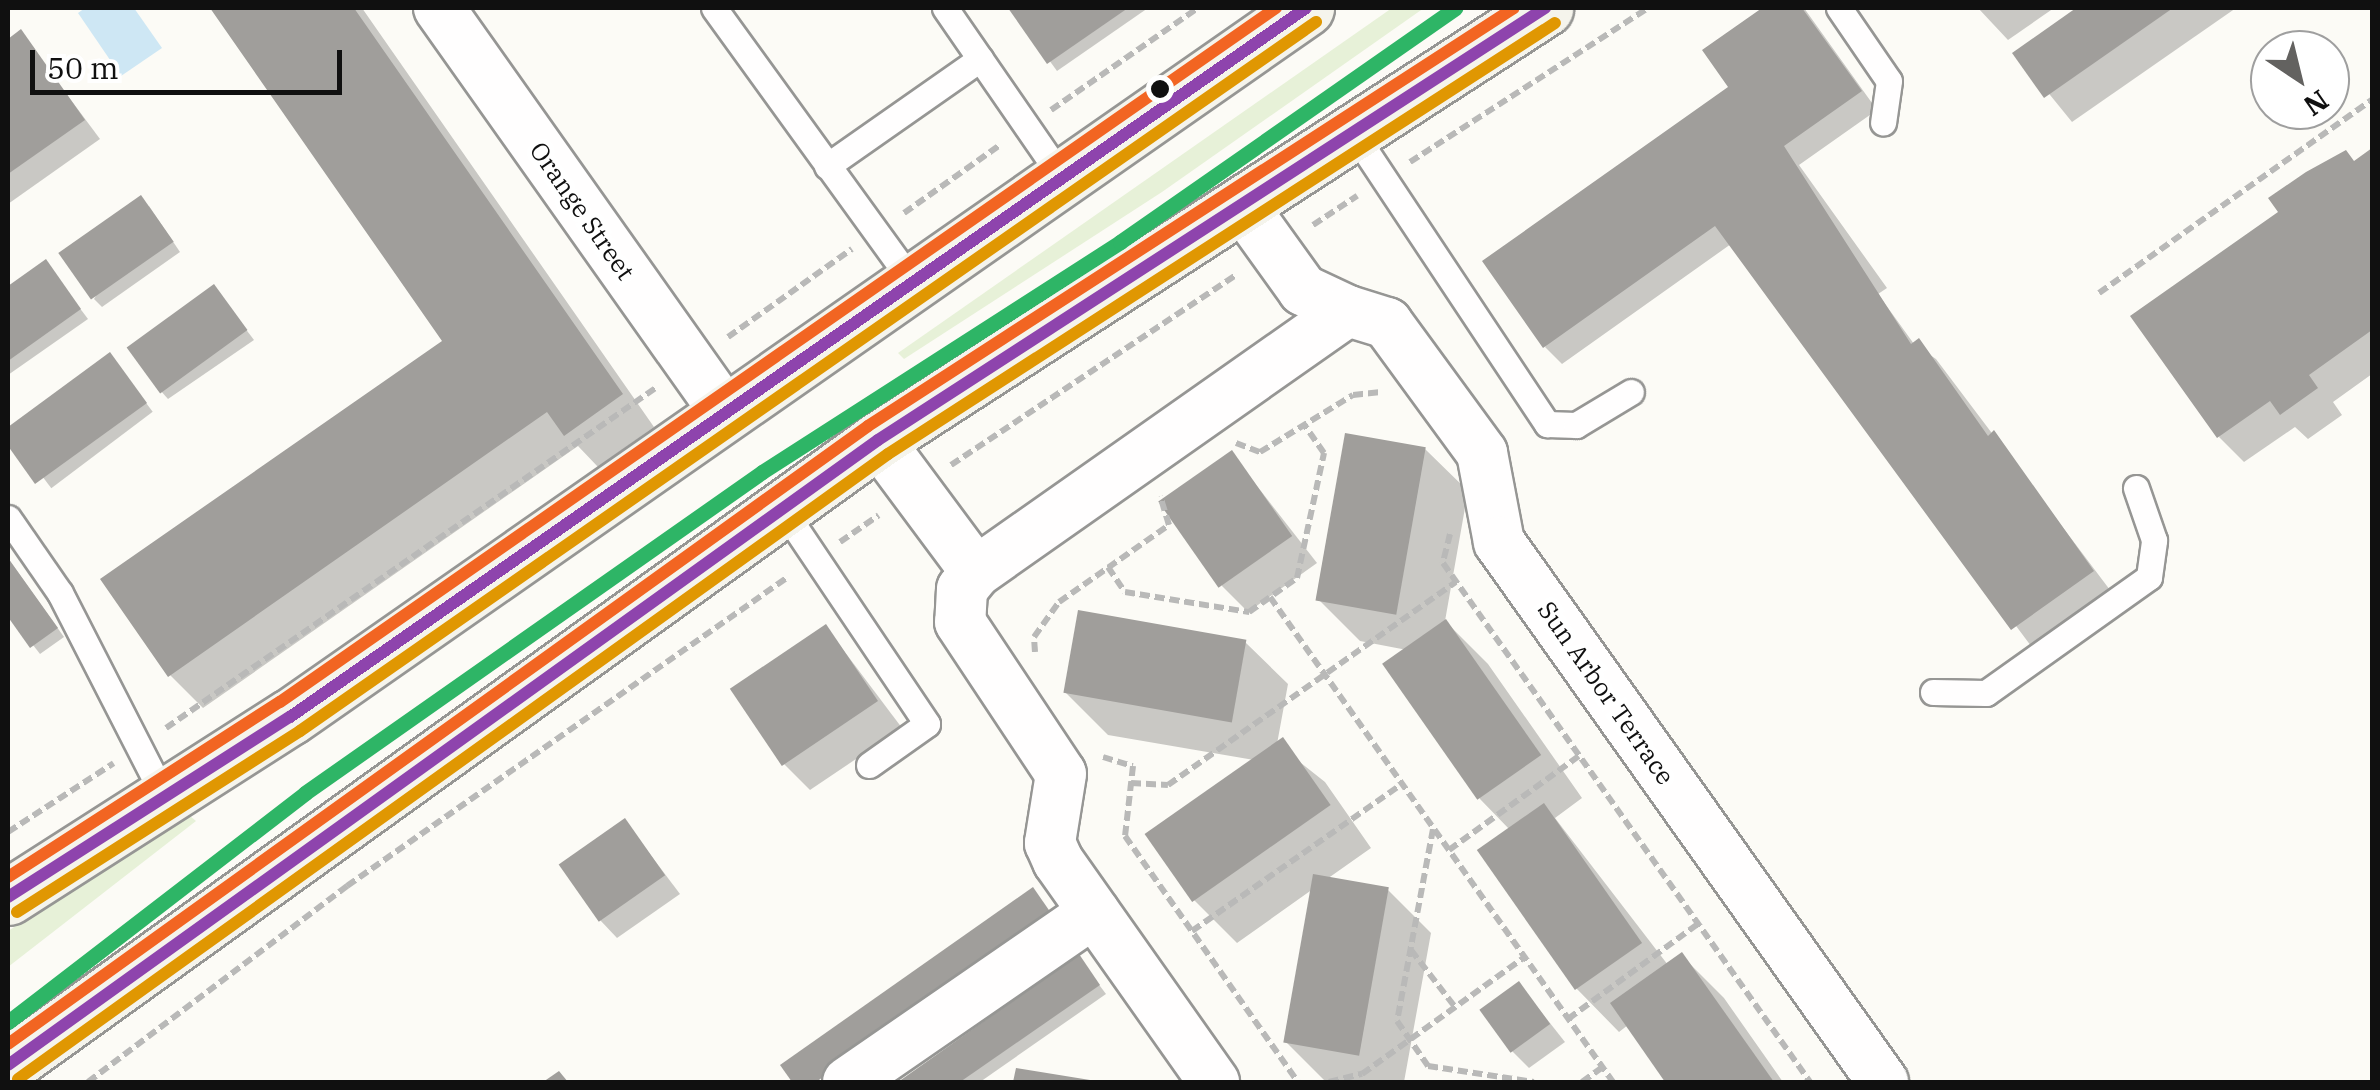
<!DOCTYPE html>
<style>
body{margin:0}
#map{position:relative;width:2380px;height:1090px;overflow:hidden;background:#fcfbf6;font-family:"IBM Plex Serif",serif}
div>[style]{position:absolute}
.green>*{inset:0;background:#e7f1d8}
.water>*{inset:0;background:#cee7f4}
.shadow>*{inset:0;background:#0003;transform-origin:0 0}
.building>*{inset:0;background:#a09e9b;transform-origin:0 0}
.path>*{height:6px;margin-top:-3px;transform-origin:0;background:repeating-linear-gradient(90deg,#b9b9b8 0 10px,transparent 0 15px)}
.roads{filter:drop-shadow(2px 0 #969694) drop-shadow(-2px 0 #969694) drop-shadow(0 2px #969694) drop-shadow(0 -2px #969694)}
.service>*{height:25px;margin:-12.5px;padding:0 12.5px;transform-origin:12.5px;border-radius:12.5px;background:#fffefe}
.minor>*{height:50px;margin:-25px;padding:0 25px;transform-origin:25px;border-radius:25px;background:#fffefe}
.secondary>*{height:55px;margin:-27.5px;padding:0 27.5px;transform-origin:27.5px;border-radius:27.5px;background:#f5f4ec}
.bus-1>*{height:12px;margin:-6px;padding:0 6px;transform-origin:6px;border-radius:6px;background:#8e44ad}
.bus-2>*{height:12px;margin:-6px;padding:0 6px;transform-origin:6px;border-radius:6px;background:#e09702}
.bus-3>*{height:12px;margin:-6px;padding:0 6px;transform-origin:6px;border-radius:6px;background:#f26522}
.rail-1>*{height:15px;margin:-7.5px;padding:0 7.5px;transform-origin:7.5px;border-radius:7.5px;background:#2eb566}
.dots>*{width:28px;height:28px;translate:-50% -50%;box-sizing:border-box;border:5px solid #fff;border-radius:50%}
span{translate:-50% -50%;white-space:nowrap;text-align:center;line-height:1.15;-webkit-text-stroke:10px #fff;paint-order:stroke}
.street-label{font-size:25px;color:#101010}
.frame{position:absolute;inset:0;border:10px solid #101010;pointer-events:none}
.north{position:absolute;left:2250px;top:30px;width:100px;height:100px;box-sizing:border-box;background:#fff;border:2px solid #9f9f9f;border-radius:50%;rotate:145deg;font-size:28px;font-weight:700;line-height:40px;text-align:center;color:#101010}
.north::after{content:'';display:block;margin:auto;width:35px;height:45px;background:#636260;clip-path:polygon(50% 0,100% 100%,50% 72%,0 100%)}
.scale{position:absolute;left:30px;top:50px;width:312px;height:45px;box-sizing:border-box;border:5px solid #101010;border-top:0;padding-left:12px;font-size:30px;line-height:35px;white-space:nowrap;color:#101010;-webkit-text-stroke:8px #fff;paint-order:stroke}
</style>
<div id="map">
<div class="green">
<i style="clip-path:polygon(1392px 8px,1424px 8px,1162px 192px,904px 359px,898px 353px)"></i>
<i style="clip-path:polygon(190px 816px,196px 821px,8px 967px,8px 931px)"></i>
</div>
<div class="water">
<i style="clip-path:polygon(85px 8px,134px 8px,162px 48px,121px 76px,78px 13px)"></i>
</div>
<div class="shadow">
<i style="clip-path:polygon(213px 8px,362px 8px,654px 427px,598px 467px,578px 446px,203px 708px,170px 675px,446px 342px)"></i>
<i style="clip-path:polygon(1011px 8px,1148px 8px,1057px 71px)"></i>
<i style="clip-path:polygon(1767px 8px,1804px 8px,1877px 110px,1799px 165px,1887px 288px,1878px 294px,1914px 344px,1936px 359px,2110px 590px,2031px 646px,1731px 244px,1562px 364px,1545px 347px,1732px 87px,1706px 51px)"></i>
<i style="clip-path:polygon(1978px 8px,2054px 8px,2008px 40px)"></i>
<i style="clip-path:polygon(2081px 8px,2236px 8px,2072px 122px,2016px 53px)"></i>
<i style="clip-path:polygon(21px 33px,100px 139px,8px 204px,8px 42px)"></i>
<i style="clip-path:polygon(2372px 151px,2372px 374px,2333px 402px,2342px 415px,2308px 439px,2295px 427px,2244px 462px,2219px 437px,2355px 163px)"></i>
<i style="clip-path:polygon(149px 206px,180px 252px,102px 307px,94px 299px)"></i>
<i style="clip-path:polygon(45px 262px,88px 319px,8px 375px,8px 289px)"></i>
<i style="clip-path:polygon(214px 287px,254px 340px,168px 399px,160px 390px)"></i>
<i style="left:110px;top:355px;width:71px;height:127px;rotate:53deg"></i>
<i style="clip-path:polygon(1425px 449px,1468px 491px,1445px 621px,1488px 664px,1582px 798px,1555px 818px,1668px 965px,1682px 956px,1724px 998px,1783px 1082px,1669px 1082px,1628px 1025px,1619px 1032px,1577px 989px,1510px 830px,1480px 799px,1407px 650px,1360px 641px,1318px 599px)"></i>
<i style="clip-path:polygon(1232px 454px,1317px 563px,1248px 612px,1222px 586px)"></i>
<i style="clip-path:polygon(8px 558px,64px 637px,40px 654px,8px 613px)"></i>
<i style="clip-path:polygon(826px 627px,902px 728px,810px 790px,784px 764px)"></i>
<i style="clip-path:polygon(1245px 642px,1288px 684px,1277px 744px,1325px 782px,1371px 848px,1327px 879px,1388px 890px,1431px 933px,1404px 1082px,1326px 1082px,1286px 1042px,1313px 889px,1237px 943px,1194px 900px,1254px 760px,1108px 735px,1066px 693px)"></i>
<i style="clip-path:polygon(625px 821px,680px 894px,617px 938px,600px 920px)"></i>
<i style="clip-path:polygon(1079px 958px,1106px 994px,980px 1082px,902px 1082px)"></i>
<i style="clip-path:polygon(1519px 984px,1565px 1042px,1529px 1068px,1511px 1050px)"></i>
</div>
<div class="building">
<i style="clip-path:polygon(210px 8px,354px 8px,623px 394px,564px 436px,547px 412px,168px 677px,100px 579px,442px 341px)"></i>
<i style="clip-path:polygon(1008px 8px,1128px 8px,1047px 64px)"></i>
<i style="clip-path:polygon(1762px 8px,1802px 8px,1862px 91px,1784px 146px,1911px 344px,1919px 338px,1988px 436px,1994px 430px,2094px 571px,2011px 630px,1715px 226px,1543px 348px,1482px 261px,1728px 87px,1702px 50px)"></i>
<i style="clip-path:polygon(2076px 8px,2173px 8px,2044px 98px,2012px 53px)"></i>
<i style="clip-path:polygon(21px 29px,85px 120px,8px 174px,8px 39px)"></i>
<i style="clip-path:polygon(2372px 148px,2372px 330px,2309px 375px,2318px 388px,2280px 415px,2270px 401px,2217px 438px,2130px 316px,2278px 212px,2268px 198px,2306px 172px,2346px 150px,2354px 161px)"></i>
<i style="left:141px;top:195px;width:57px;height:101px;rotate:55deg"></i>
<i style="clip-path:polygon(46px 259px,81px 309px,8px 361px,8px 286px)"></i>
<i style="left:214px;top:284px;width:57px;height:108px;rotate:54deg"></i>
<i style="clip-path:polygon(110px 352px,147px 403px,35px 484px,8px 446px,8px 427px)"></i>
<i style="left:1345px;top:433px;width:82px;height:170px;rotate:10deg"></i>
<i style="left:1232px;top:450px;width:105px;height:90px;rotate:55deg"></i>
<i style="clip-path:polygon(8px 558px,58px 628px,30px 648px,8px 617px)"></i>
<i style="left:1078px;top:610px;width:171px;height:84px;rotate:10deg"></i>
<i style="left:1446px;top:619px;width:166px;height:78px;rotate:55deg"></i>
<i style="left:826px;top:624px;width:93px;height:116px;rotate:56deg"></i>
<i style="left:1283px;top:737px;width:83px;height:169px;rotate:55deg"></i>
<i style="left:1544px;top:803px;width:171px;height:82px;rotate:55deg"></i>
<i style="left:625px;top:818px;width:70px;height:81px;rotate:55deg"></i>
<i style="left:1313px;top:874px;width:77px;height:171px;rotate:10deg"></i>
<i style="clip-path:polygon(1033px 887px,1053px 916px,816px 1082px,792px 1082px,780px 1065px)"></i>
<i style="clip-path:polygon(1682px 952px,1774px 1082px,1665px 1082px,1610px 1003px)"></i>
<i style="clip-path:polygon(1079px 954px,1100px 985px,960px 1082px,898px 1082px)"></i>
<i style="left:1519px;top:981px;width:53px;height:49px;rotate:54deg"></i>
<i style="clip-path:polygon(1016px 1068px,1090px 1080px,1090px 1082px,1013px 1082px)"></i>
<i style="clip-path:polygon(559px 1071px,568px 1082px,543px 1082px)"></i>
</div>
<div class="path">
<i style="left:1051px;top:110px;width:179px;rotate:-34.8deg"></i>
<i style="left:1410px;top:162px;width:283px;rotate:-32.9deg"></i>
<i style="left:904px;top:213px;width:118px;rotate:-35.3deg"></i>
<i style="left:1313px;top:225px;width:53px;rotate:-33.4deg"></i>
<i style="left:2099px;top:293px;width:334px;rotate:-35.3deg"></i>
<i style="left:728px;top:337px;width:152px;rotate:-35.4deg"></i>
<i style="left:1236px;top:443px;width:26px;rotate:21deg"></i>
<i style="left:1260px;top:452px;width:109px;rotate:-31.5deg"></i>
<i style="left:1353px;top:395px;width:28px;rotate:-6deg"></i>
<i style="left:951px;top:465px;width:343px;rotate:-33.7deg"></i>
<i style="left:1450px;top:534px;width:30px;rotate:104deg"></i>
<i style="left:1443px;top:563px;width:636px;rotate:54.73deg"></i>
<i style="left:840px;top:542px;width:47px;rotate:-34.7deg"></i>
<i style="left:1108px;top:567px;width:30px;rotate:56deg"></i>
<i style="left:1125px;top:592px;width:126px;rotate:9.2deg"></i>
<i style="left:1249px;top:612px;width:59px;rotate:-35.3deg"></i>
<i style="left:1297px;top:578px;width:128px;rotate:-77.8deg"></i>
<i style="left:1324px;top:453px;width:35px;rotate:-125deg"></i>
<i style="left:1270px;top:597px;width:594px;rotate:54.73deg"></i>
<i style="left:1035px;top:652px;width:15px;rotate:-94deg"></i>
<i style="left:1034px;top:637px;width:43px;rotate:-54.5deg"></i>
<i style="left:1059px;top:602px;width:134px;rotate:-35deg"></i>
<i style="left:1169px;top:525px;width:30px;rotate:-107deg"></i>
<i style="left:166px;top:728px;width:598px;rotate:-34.78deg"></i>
<i style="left:1103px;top:757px;width:31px;rotate:17deg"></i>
<i style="left:1133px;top:766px;width:70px;rotate:96.5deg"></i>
<i style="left:1125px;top:836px;width:301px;rotate:54.9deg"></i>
<i style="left:1131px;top:783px;width:37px;rotate:3deg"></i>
<i style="left:1168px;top:785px;width:352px;rotate:-35.2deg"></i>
<i style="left:1433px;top:829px;width:195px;rotate:100.6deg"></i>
<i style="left:1397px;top:1021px;width:55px;rotate:55.4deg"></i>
<i style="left:1428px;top:1066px;width:107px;rotate:8.6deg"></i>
<i style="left:8px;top:832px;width:126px;rotate:-33.1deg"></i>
<i style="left:1449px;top:850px;width:160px;rotate:-35.9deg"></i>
<i style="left:1192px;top:931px;width:256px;rotate:-35deg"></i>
<i style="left:1411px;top:950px;width:72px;rotate:52.3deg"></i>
<i style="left:1568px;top:1019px;width:161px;rotate:-36.2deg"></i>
<i style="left:88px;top:1082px;width:325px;rotate:-37.1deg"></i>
<i style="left:347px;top:886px;width:538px;rotate:-35.02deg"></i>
<i style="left:1329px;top:1082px;width:34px;rotate:-14deg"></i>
<i style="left:1362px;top:1074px;width:201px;rotate:-35.7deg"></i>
<i style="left:1582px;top:1082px;width:26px;rotate:-36deg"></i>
</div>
<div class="roads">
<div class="service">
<i style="left:714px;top:8px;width:339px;rotate:54.1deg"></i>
<i style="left:945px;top:8px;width:208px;rotate:55.4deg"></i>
<i style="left:1839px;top:8px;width:88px;rotate:55.6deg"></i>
<i style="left:1889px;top:81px;width:42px;rotate:98.1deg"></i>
<i style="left:1353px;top:132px;width:351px;rotate:56.4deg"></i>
<i style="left:1547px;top:424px;width:29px;rotate:2deg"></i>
<i style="left:1576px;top:425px;width:64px;rotate:-31deg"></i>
<i style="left:827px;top:166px;width:187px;rotate:-35deg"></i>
<i style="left:782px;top:508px;width:260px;rotate:56.1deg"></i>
<i style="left:927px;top:724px;width:71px;rotate:144.7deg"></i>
<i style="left:8px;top:518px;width:91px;rotate:55.3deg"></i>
<i style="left:60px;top:593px;width:230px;rotate:62.9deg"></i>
<i style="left:1933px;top:692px;width:53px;rotate:1.1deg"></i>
<i style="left:1986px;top:693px;width:200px;rotate:-35.4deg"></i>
<i style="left:2149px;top:577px;width:37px;rotate:-82deg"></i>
<i style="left:2154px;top:540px;width:55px;rotate:-109.1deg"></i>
</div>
<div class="minor">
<i style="left:439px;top:8px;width:497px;rotate:54.7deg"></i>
<i style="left:1242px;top:205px;width:105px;rotate:54.3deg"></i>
<i style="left:1303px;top:290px;width:50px;rotate:25deg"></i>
<i style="left:878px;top:440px;width:164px;rotate:53.4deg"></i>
<i style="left:976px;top:572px;width:22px;rotate:129deg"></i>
<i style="left:962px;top:589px;width:33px;rotate:93deg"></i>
<i style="left:960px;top:622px;width:182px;rotate:56.4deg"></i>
<i style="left:1061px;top:774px;width:70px;rotate:99.1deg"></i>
<i style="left:1050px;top:843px;width:20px;rotate:66deg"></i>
<i style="left:1058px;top:861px;width:271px;rotate:54.8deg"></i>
<i style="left:976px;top:572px;width:454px;rotate:-35.1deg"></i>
<i style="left:1348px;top:311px;width:41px;rotate:17.1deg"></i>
<i style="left:1387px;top:323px;width:161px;rotate:53.8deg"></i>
<i style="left:1482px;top:453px;width:91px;rotate:79.2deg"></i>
<i style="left:1499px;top:542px;width:663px;rotate:54.58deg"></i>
<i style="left:848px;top:1082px;width:299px;rotate:-34.6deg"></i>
</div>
<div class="secondary">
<i style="left:8px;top:897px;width:335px;rotate:-32.6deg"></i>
<i style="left:290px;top:717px;width:1239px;rotate:-34.91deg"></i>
<i style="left:8px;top:1065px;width:1071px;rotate:-35.69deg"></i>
<i style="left:878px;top:440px;width:795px;rotate:-32.93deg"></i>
</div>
</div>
<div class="bus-1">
<i style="left:8px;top:897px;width:335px;rotate:-32.6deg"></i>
<i style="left:290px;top:717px;width:1239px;rotate:-34.91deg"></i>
<i style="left:8px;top:1065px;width:1071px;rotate:-35.69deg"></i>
<i style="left:878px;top:440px;width:795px;rotate:-32.93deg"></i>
</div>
<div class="bus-2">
<i style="left:17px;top:912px;width:336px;rotate:-32.6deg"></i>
<i style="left:300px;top:731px;width:1239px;rotate:-34.91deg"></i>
<i style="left:18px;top:1079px;width:1071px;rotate:-35.69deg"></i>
<i style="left:888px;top:454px;width:794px;rotate:-32.87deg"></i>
</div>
<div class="bus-3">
<i style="left:8px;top:877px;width:323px;rotate:-32.8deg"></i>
<i style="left:280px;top:702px;width:1214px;rotate:-34.87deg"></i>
<i style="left:8px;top:1044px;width:1059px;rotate:-35.7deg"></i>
<i style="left:868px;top:426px;width:769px;rotate:-32.91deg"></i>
</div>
<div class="rail-1">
<i style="left:8px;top:1022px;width:375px;rotate:-37.6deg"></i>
<i style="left:305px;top:793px;width:558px;rotate:-35.08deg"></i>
<i style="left:762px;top:472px;width:426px;rotate:-32.7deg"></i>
<i style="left:1120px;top:242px;width:409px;rotate:-34.9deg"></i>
</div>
<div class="dots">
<i style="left:1160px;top:89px;background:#101010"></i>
</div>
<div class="street-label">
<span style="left:582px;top:211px;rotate:55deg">Orange Street</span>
<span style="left:1606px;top:693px;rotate:55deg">Sun Arbor Terrace</span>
</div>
<div class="frame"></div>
<div class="north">N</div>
<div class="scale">50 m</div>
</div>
